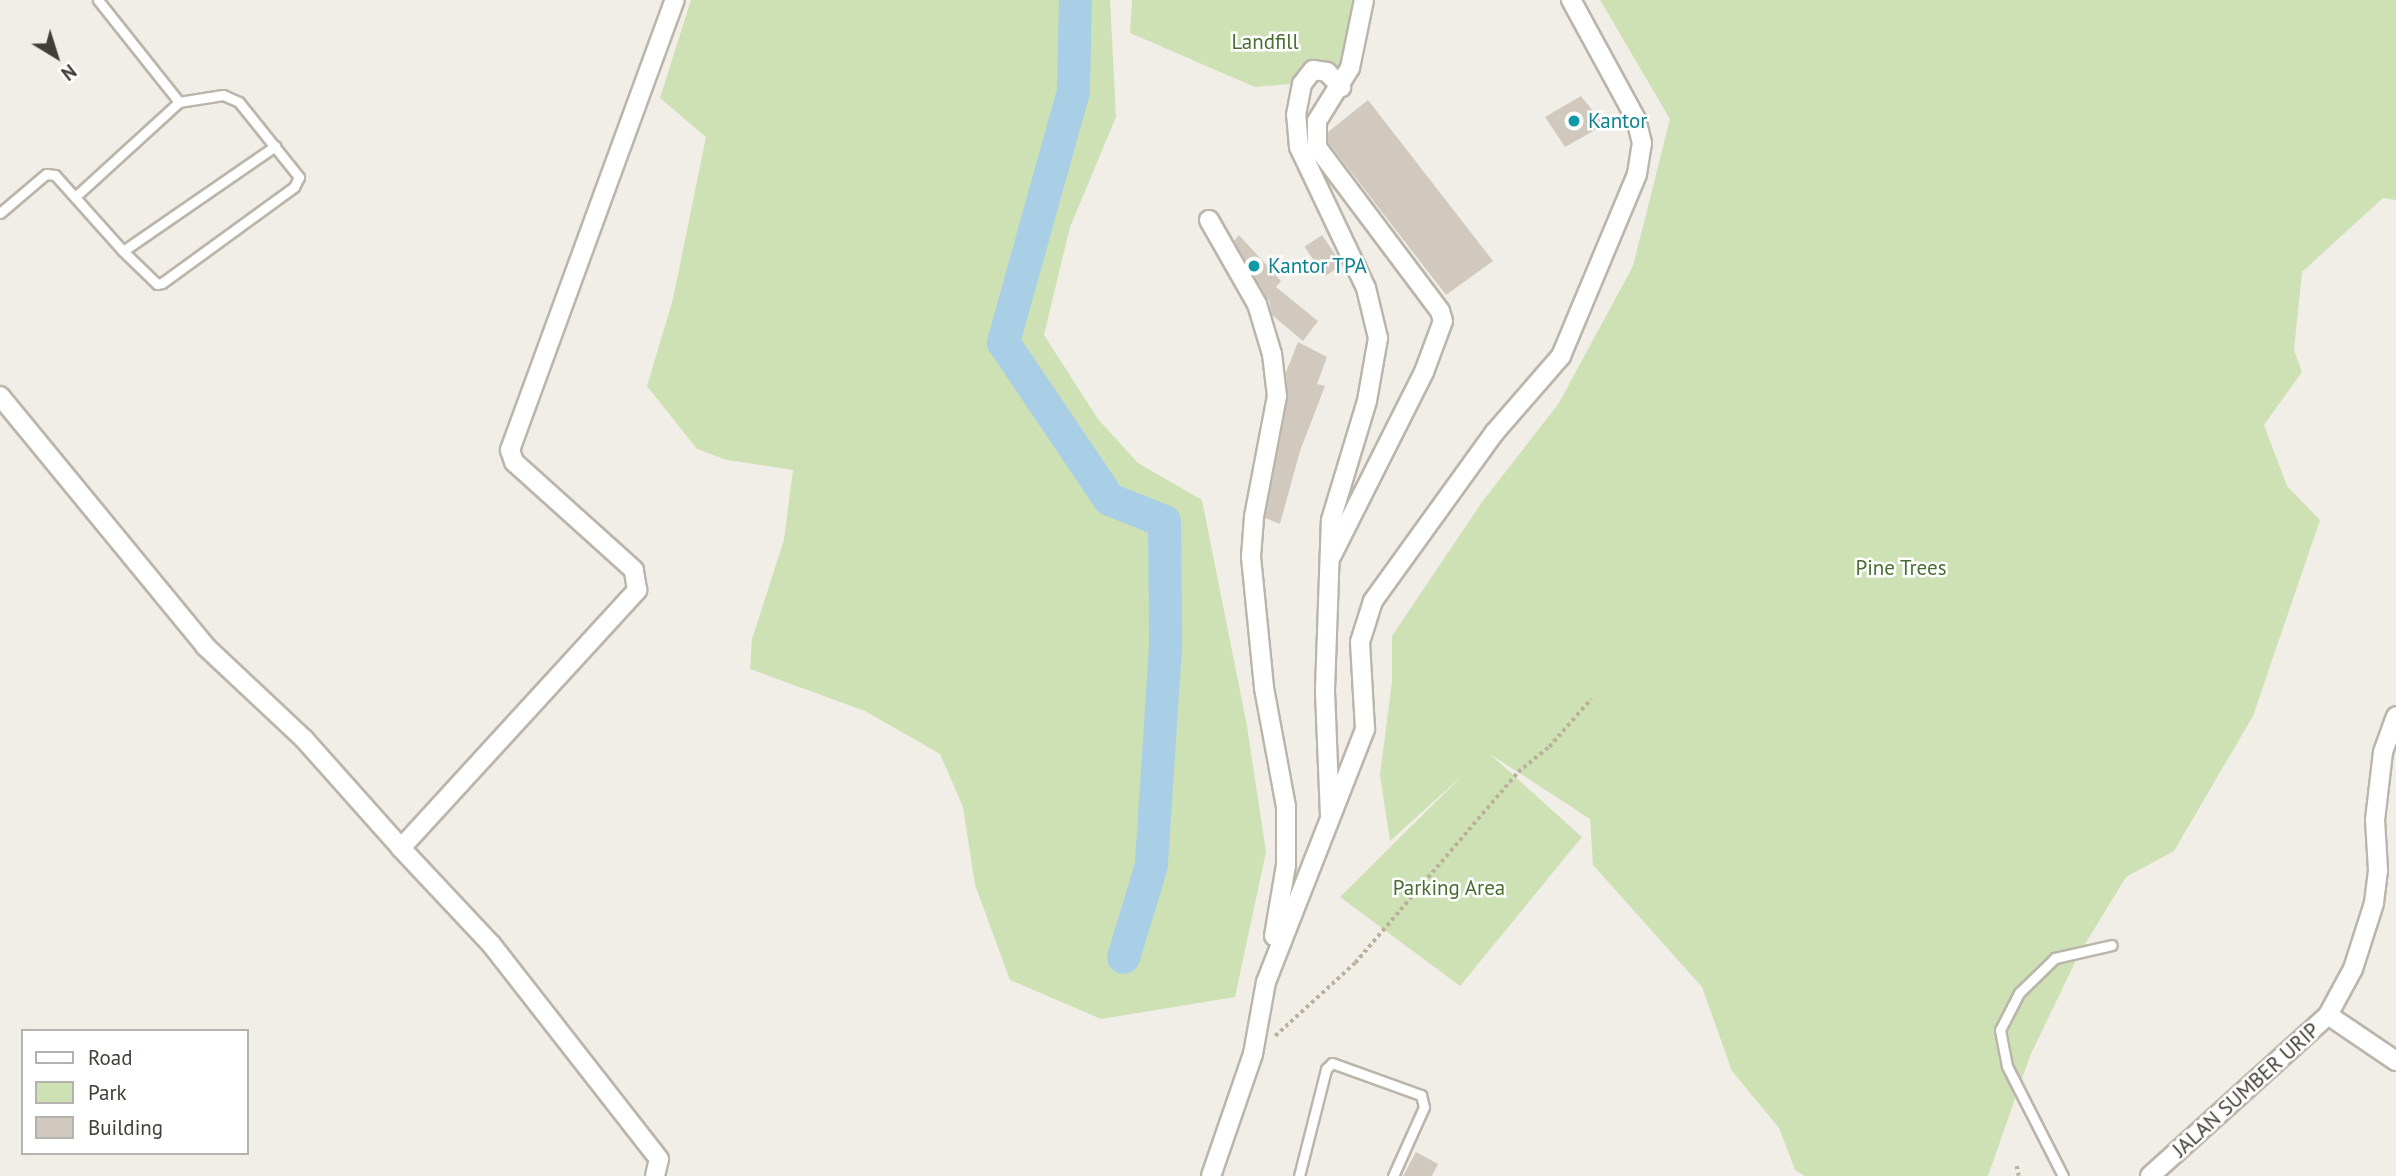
<!DOCTYPE html>
<style>
body{margin:0}
#map{position:relative;width:2396px;height:1176px;overflow:hidden;background:#f1eee7;font-family:"PT Sans",sans-serif}
div>[style]{position:absolute}
.green>*{inset:0;background:#cde1b4}
.river>*{height:33px;margin:-16.5px;padding:0 16.5px;transform-origin:16.5px;border-radius:16.5px;background:#a9cfe7}
.building>*{inset:0;background:#d1c9bd;transform-origin:0 0}
.path>*{height:3.5px;margin-top:-1.75px;transform-origin:0;background:repeating-linear-gradient(90deg,#bbb09d 0 3.5px,transparent 0 7px)}
.roads{filter:drop-shadow(2px 0 #bbb5aa) drop-shadow(-2px 0 #bbb5aa) drop-shadow(0 2px #bbb5aa) drop-shadow(0 -2px #bbb5aa)}
.lane>*{height:9px;margin:-4.5px;padding:0 4.5px;transform-origin:4.5px;border-radius:4.5px;background:#fff}
.street>*{height:18px;margin:-9px;padding:0 9px;transform-origin:9px;border-radius:9px;background:#fff}
.dots>*{width:19px;height:19px;translate:-50% -50%;box-sizing:border-box;border:4px solid #fff;border-radius:50%}
span{translate:-50% -50%;white-space:nowrap;text-align:center;line-height:1.15;-webkit-text-stroke:5px #fff;paint-order:stroke}
.park-label{font-size:21px;color:#496e31}
.culture-label{font-size:21px;color:#0d838f}
.left{translate:0 -50%;text-align:left}
.street-label{font-size:21px;color:#433e36}
.legend{position:absolute;left:21px;top:1029px;width:228px;height:126px;box-sizing:border-box;background:#fff;border:2px solid #b4b2af;margin:0;padding:9px 12px;list-style:none;font-size:21px;color:#433e36}
.legend li{display:flex;align-items:center;gap:14px;height:35px}
.legend b{width:35px;border:2px solid #b4b2af}
.north{position:absolute;left:21px;top:21px;width:70px;height:70px;-webkit-text-stroke:5px #fff;paint-order:stroke;rotate:142deg;font-size:19px;font-weight:700;line-height:28px;text-align:center;color:#433e36}
.north::after{content:'';display:block;margin:auto;width:24px;height:32px;background:#433e36;clip-path:polygon(50% 0,100% 100%,50% 72%,0 100%)}
</style>
<div id="map">
<div class="green">
<i style="clip-path:polygon(691px 0,1110px 0,1116px 117px,1070px 227px,1044px 335px,1098px 419px,1138px 463px,1202px 500px,1247px 726px,1266px 852px,1235px 997px,1101px 1019px,1010px 980px,975px 885px,963px 807px,940px 754px,865px 711px,750px 669px,752px 639px,784px 540px,793px 470px,727px 460px,697px 449px,647px 386px,673px 299px,706px 137px,660px 98px)"></i>
<i style="clip-path:polygon(1132px 0,1362px 0,1341px 85px,1329px 71px,1301px 83px,1255px 87px,1130px 33px)"></i>
<i style="clip-path:polygon(1600px 0,2396px 0,2396px 200px,2383px 198px,2302px 272px,2294px 350px,2302px 372px,2264px 425px,2287px 486px,2320px 520px,2253px 716px,2174px 851px,2126px 877px,2079px 954px,2030px 1056px,1988px 1176px,1805px 1176px,1795px 1170px,1779px 1128px,1732px 1071px,1702px 987px,1593px 865px,1590px 819px,1490px 754px,1582px 837px,1460px 986px,1340px 897px,1465px 773px,1390px 841px,1380px 775px,1392px 681px,1392px 636px,1482px 502px,1559px 403px,1633px 266px,1670px 119px)"></i>
</div>
<div class="river">
<i style="left:1075px;top:0;width:91px;rotate:91.3deg"></i>
<i style="left:1073px;top:91px;width:261px;rotate:105.6deg"></i>
<i style="left:1003px;top:342px;width:189px;rotate:56deg"></i>
<i style="left:1109px;top:499px;width:59px;rotate:21.8deg"></i>
<i style="left:1164px;top:521px;width:125px;rotate:89.5deg"></i>
<i style="left:1165px;top:646px;width:219px;rotate:93.7deg"></i>
<i style="left:1151px;top:865px;width:96px;rotate:106.9deg"></i>
</div>
<div class="building">
<i style="clip-path:polygon(1581px 96px,1604px 125px,1565px 147px,1545px 117px)"></i>
<i style="clip-path:polygon(1368px 100px,1493px 261px,1446px 295px,1328px 142px,1328px 132px)"></i>
<i style="clip-path:polygon(1239px 235px,1281px 281px,1276px 287px,1318px 321px,1303px 341px,1272px 315px,1269px 301px,1234px 241px)"></i>
<i style="left:1322px;top:235px;width:36px;height:21px;rotate:56deg"></i>
<i style="clip-path:polygon(1298px 342px,1327px 357px,1317px 384px,1325px 386px,1300px 451px,1280px 524px,1265px 518px,1288px 398px,1286px 372px)"></i>
<i style="clip-path:polygon(1416px 1152px,1438px 1164px,1432px 1176px,1403px 1176px)"></i>
</div>
<div class="path">
<i style="left:1275px;top:1036px;width:108px;rotate:-42.4deg"></i>
<i style="left:1355px;top:963px;width:251px;rotate:-49.5deg"></i>
<i style="left:1518px;top:772px;width:40px;rotate:-39deg"></i>
<i style="left:1549px;top:747px;width:64px;rotate:-48.8deg"></i>
<i style="left:2017px;top:1166px;width:10px;rotate:79deg"></i>
</div>
<div class="roads">
<div class="lane">
<i style="left:98px;top:0;width:130px;rotate:51.5deg"></i>
<i style="left:0;top:213px;width:60px;rotate:-40.3deg"></i>
<i style="left:46px;top:174px;width:9px;rotate:6deg"></i>
<i style="left:55px;top:175px;width:102px;rotate:48.2deg"></i>
<i style="left:123px;top:251px;width:47px;rotate:44.1deg"></i>
<i style="left:157px;top:284px;width:5px;rotate:-11deg"></i>
<i style="left:162px;top:283px;width:163px;rotate:-36deg"></i>
<i style="left:294px;top:187px;width:11px;rotate:-63deg"></i>
<i style="left:299px;top:177px;width:96px;rotate:-128.7deg"></i>
<i style="left:239px;top:102px;width:17px;rotate:-156deg"></i>
<i style="left:223px;top:95px;width:45px;rotate:171deg"></i>
<i style="left:179px;top:102px;width:139px;rotate:137.6deg"></i>
<i style="left:123px;top:251px;width:185px;rotate:-34.6deg"></i>
<i style="left:1299px;top:1176px;width:110px;rotate:-75.8deg"></i>
<i style="left:1326px;top:1069px;width:8px;rotate:-45deg"></i>
<i style="left:1332px;top:1063px;width:95px;rotate:19.8deg"></i>
<i style="left:1421px;top:1095px;width:12px;rotate:76deg"></i>
<i style="left:1424px;top:1107px;width:76px;rotate:114.2deg"></i>
<i style="left:2063px;top:1176px;width:123px;rotate:-117deg"></i>
<i style="left:2007px;top:1066px;width:37px;rotate:-101deg"></i>
<i style="left:2000px;top:1030px;width:42px;rotate:-62.8deg"></i>
<i style="left:2019px;top:993px;width:50px;rotate:-44.2deg"></i>
<i style="left:2055px;top:958px;width:58px;rotate:-12.8deg"></i>
</div>
<div class="street">
<i style="left:1209px;top:220px;width:97px;rotate:60.3deg"></i>
<i style="left:1257px;top:304px;width:52px;rotate:73.3deg"></i>
<i style="left:1272px;top:354px;width:42px;rotate:83.2deg"></i>
<i style="left:1277px;top:396px;width:123px;rotate:100.8deg"></i>
<i style="left:1254px;top:517px;width:40px;rotate:94.3deg"></i>
<i style="left:1251px;top:557px;width:132px;rotate:84.3deg"></i>
<i style="left:1264px;top:688px;width:121px;rotate:79.5deg"></i>
<i style="left:1286px;top:807px;width:58px;rotate:90deg"></i>
<i style="left:1286px;top:865px;width:72px;rotate:99.6deg"></i>
<i style="left:0;top:396px;width:323px;rotate:50.6deg"></i>
<i style="left:205px;top:646px;width:136px;rotate:43.2deg"></i>
<i style="left:304px;top:739px;width:146px;rotate:48.3deg"></i>
<i style="left:1332px;top:555px;width:205px;rotate:-63.3deg"></i>
<i style="left:1424px;top:372px;width:54px;rotate:-69.6deg"></i>
<i style="left:1443px;top:321px;width:10px;rotate:-107deg"></i>
<i style="left:1440px;top:311px;width:205px;rotate:-126.9deg"></i>
<i style="left:1317px;top:147px;width:26px;rotate:-90deg"></i>
<i style="left:1317px;top:121px;width:62px;rotate:-58.1deg"></i>
<i style="left:1350px;top:68px;width:69px;rotate:-78.4deg"></i>
<i style="left:1330px;top:816px;width:126px;rotate:-92.3deg"></i>
<i style="left:1325px;top:690px;width:170px;rotate:-88deg"></i>
<i style="left:1331px;top:520px;width:124px;rotate:-73.2deg"></i>
<i style="left:1367px;top:401px;width:64px;rotate:-80.1deg"></i>
<i style="left:1378px;top:338px;width:51px;rotate:-103.5deg"></i>
<i style="left:1366px;top:288px;width:156px;rotate:-115.4deg"></i>
<i style="left:1299px;top:147px;width:32px;rotate:-95deg"></i>
<i style="left:1296px;top:115px;width:32px;rotate:-79deg"></i>
<i style="left:1302px;top:84px;width:18px;rotate:-52deg"></i>
<i style="left:1313px;top:70px;width:14px;rotate:8deg"></i>
<i style="left:1327px;top:72px;width:21px;rotate:47deg"></i>
<i style="left:2328px;top:1015px;width:82px;rotate:34.1deg"></i>
<i style="left:655px;top:1176px;width:17px;rotate:-77deg"></i>
<i style="left:659px;top:1159px;width:273px;rotate:-128deg"></i>
<i style="left:491px;top:944px;width:132px;rotate:-133.2deg"></i>
<i style="left:401px;top:848px;width:350px;rotate:-47.5deg"></i>
<i style="left:637px;top:590px;width:20px;rotate:-99deg"></i>
<i style="left:634px;top:570px;width:161px;rotate:-138deg"></i>
<i style="left:514px;top:462px;width:13px;rotate:-108deg"></i>
<i style="left:510px;top:450px;width:479px;rotate:-69.9deg"></i>
<i style="left:1211px;top:1176px;width:129px;rotate:-71deg"></i>
<i style="left:1253px;top:1054px;width:73px;rotate:-79.8deg"></i>
<i style="left:1266px;top:982px;width:272px;rotate:-68.6deg"></i>
<i style="left:1365px;top:729px;width:87px;rotate:-93.3deg"></i>
<i style="left:1360px;top:642px;width:43px;rotate:-72.4deg"></i>
<i style="left:1373px;top:601px;width:208px;rotate:-54.2deg"></i>
<i style="left:1495px;top:432px;width:101px;rotate:-49deg"></i>
<i style="left:1561px;top:356px;width:197px;rotate:-67.3deg"></i>
<i style="left:1637px;top:174px;width:31px;rotate:-81deg"></i>
<i style="left:1642px;top:143px;width:25px;rotate:-104deg"></i>
<i style="left:1636px;top:119px;width:136px;rotate:-118.6deg"></i>
<i style="left:2150px;top:1176px;width:240px;rotate:-42.1deg"></i>
<i style="left:2328px;top:1015px;width:52px;rotate:-61.5deg"></i>
<i style="left:2353px;top:969px;width:69px;rotate:-72.3deg"></i>
<i style="left:2374px;top:903px;width:33px;rotate:-83deg"></i>
<i style="left:2378px;top:870px;width:50px;rotate:-93.4deg"></i>
<i style="left:2375px;top:820px;width:68px;rotate:-83.3deg"></i>
<i style="left:2383px;top:752px;width:38px;rotate:-70deg"></i>
</div>
</div>
<div class="dots">
<i style="left:1574px;top:121px;background:#0f9aa8"></i>
<i style="left:1254px;top:266px;background:#0f9aa8"></i>
</div>
<div class="park-label">
<span style="left:1265px;top:42px">Landfill</span>
<span style="left:1901px;top:568px">Pine Trees</span>
<span style="left:1449px;top:888px">Parking Area</span>
</div>
<div class="culture-label">
<span class="left" style="left:1588px;top:121px">Kantor</span>
<span class="left" style="left:1268px;top:266px">Kantor TPA</span>
</div>
<div class="street-label">
<span style="left:2246px;top:1090px;rotate:-42deg">JALAN SUMBER URIP</span>
</div>
<ul class="legend">
<li><b style="height:9px;background:#fff"></b>Road</li>
<li><b style="height:19px;background:#cde1b4"></b>Park</li>
<li><b style="height:19px;background:#d1c9bd"></b>Building</li>
</ul>
<div class="north">N</div>
</div>
